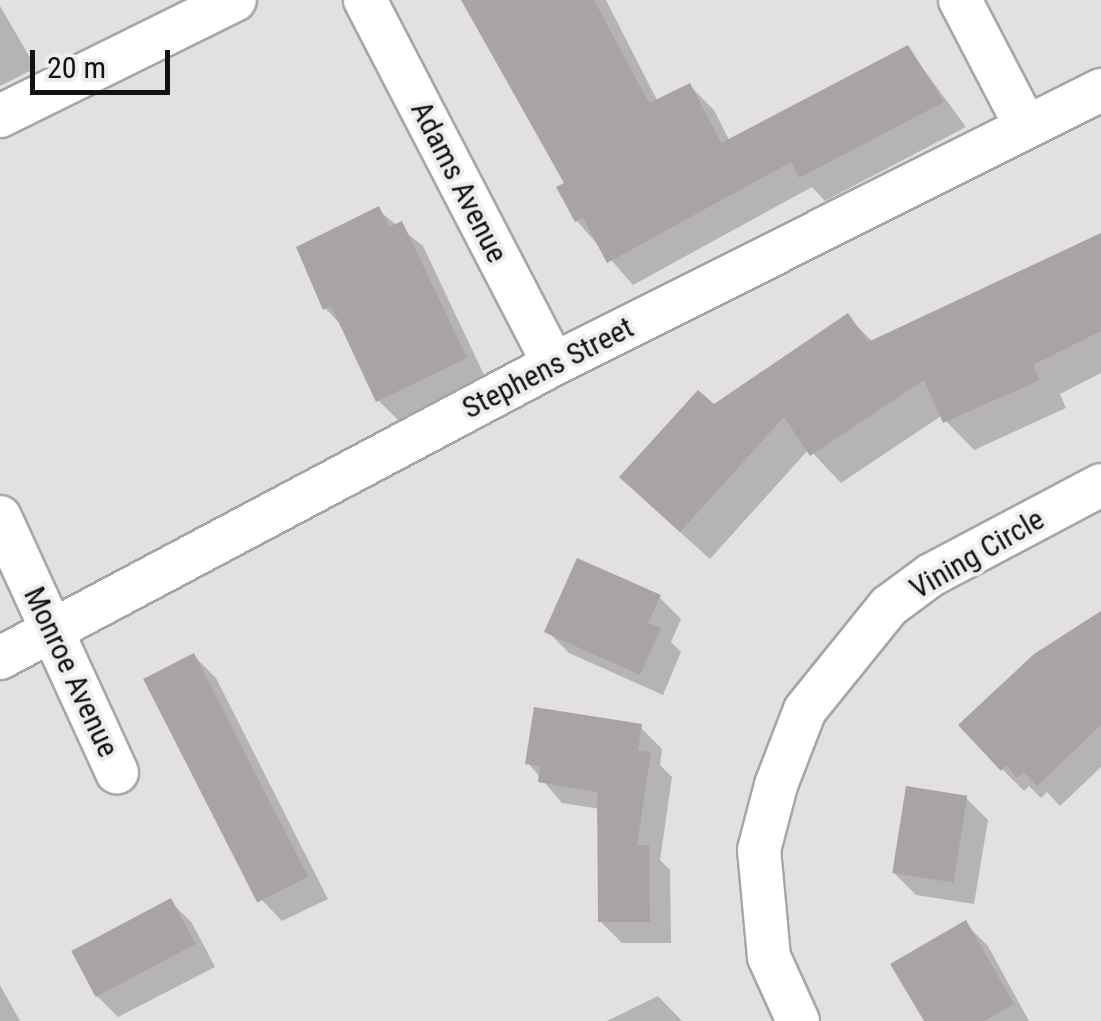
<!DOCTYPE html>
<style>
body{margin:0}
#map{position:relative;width:1101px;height:1021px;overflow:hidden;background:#e3e0e1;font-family:"Roboto Condensed",sans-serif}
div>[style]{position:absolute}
.shadow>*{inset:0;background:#0003}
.building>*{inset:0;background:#a8a4a4;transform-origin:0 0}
.roads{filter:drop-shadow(2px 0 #a8a5a7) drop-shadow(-2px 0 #a8a5a7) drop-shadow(0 2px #a8a5a7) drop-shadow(0 -2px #a8a5a7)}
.minor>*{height:42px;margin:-21px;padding:0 21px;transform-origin:21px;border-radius:21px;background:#fff}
span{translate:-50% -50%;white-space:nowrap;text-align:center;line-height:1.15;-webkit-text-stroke:8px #f0edef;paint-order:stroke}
.street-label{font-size:30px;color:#131212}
.scale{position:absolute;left:30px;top:50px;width:140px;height:45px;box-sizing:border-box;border:5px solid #131212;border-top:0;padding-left:12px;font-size:30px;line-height:35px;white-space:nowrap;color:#131212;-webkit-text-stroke:8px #f0edef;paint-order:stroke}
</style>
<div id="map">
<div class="shadow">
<i style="clip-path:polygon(466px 0,606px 0,658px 102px,690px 86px,714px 110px,730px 142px,908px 48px,966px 127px,825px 201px,812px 187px,633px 285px,577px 221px,567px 184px)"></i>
<i style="clip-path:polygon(0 6px,36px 68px,0 86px)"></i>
<i style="clip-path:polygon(378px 210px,423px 246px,487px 381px,400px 422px,378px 400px,343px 327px,325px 308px)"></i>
<i style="clip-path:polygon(1101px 235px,1101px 373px,1060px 394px,1066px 408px,974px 450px,941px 416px,841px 483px,809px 449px,710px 559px,650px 505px,714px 407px,848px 317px,873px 342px)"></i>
<i style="clip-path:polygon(659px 597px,681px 619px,671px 642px,681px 652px,663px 695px,569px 653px,547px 631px)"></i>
<i style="clip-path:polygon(1101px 614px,1101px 767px,1060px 806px,1047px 792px,1041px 798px,1029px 786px,1024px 791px,1002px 769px)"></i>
<i style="clip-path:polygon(194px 656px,216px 678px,328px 899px,282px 921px,261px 899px)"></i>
<i style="clip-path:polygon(640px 727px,662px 749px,660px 765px,672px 777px,660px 860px,670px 870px,671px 943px,622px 943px,600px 921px,600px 809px,562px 803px,528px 763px)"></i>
<i style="clip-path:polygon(966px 798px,988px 820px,974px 904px,916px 895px,894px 873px)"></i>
<i style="clip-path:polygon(170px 901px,192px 923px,215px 967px,118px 1017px,96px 995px)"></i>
<i style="clip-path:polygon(966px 924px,988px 946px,1029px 1021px,927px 1021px)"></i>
<i style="clip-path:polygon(0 985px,20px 1021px,0 1021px)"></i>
<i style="clip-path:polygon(658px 996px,682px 1021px,607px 1021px)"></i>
</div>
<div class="building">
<i style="clip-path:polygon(461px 0,594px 0,649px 103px,690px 83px,721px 143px,908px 45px,944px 102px,799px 178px,791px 162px,607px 263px,583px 218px,575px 222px,556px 187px,564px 183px)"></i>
<i style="clip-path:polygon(379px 206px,389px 227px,402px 221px,467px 358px,376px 402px,331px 306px,323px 310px,296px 247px)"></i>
<i style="clip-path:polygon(1101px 233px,1101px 331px,1033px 365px,1040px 380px,943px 423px,924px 380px,810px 456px,784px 417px,680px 532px,619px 477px,698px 390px,714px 404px,848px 313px,868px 342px)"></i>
<i style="clip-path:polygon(577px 558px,661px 595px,648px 623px,661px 628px,640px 675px,544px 632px)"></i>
<i style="clip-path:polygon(1101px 611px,1101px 725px,1037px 786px,1024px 772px,1017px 778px,1006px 765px,1001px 771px,958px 725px,1034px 654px)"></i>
<i style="left:194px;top:653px;width:251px;height:57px;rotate:63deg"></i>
<i style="clip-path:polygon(534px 707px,642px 724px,638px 750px,651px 752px,637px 845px,649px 845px,650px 922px,598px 922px,597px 792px,538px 782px,540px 766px,525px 764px)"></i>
<i style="left:906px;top:786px;width:62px;height:88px;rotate:9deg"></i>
<i style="left:171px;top:898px;width:52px;height:113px;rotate:62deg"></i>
<i style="clip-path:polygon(966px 920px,1014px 1004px,984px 1021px,924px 1021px,890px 964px)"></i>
</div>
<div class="roads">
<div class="minor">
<i style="left:365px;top:0;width:410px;rotate:62.6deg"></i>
<i style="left:960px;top:0;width:143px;rotate:62.5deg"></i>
<i style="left:0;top:116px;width:262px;rotate:-26.3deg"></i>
<i style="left:0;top:517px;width:281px;rotate:65.4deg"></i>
<i style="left:0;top:658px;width:627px;rotate:-27.95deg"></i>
<i style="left:554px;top:364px;width:612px;rotate:-26.61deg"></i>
<i style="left:798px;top:1021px;width:70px;rotate:-114.4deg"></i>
<i style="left:769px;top:957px;width:107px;rotate:-95.3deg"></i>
<i style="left:759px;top:850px;width:67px;rotate:-75.3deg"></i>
<i style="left:776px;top:785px;width:80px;rotate:-68.9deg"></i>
<i style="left:805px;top:710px;width:134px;rotate:-51.1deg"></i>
<i style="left:889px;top:606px;width:52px;rotate:-36.4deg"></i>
<i style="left:931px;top:575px;width:192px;rotate:-27.9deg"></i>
</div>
</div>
<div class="street-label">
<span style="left:459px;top:182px;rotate:63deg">Adams Avenue</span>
<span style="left:548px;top:368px;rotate:-27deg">Stephens Street</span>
<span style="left:977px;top:554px;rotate:-30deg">Vining Circle</span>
<span style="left:71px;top:672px;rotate:65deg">Monroe Avenue</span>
</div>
<div class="scale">20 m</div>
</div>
